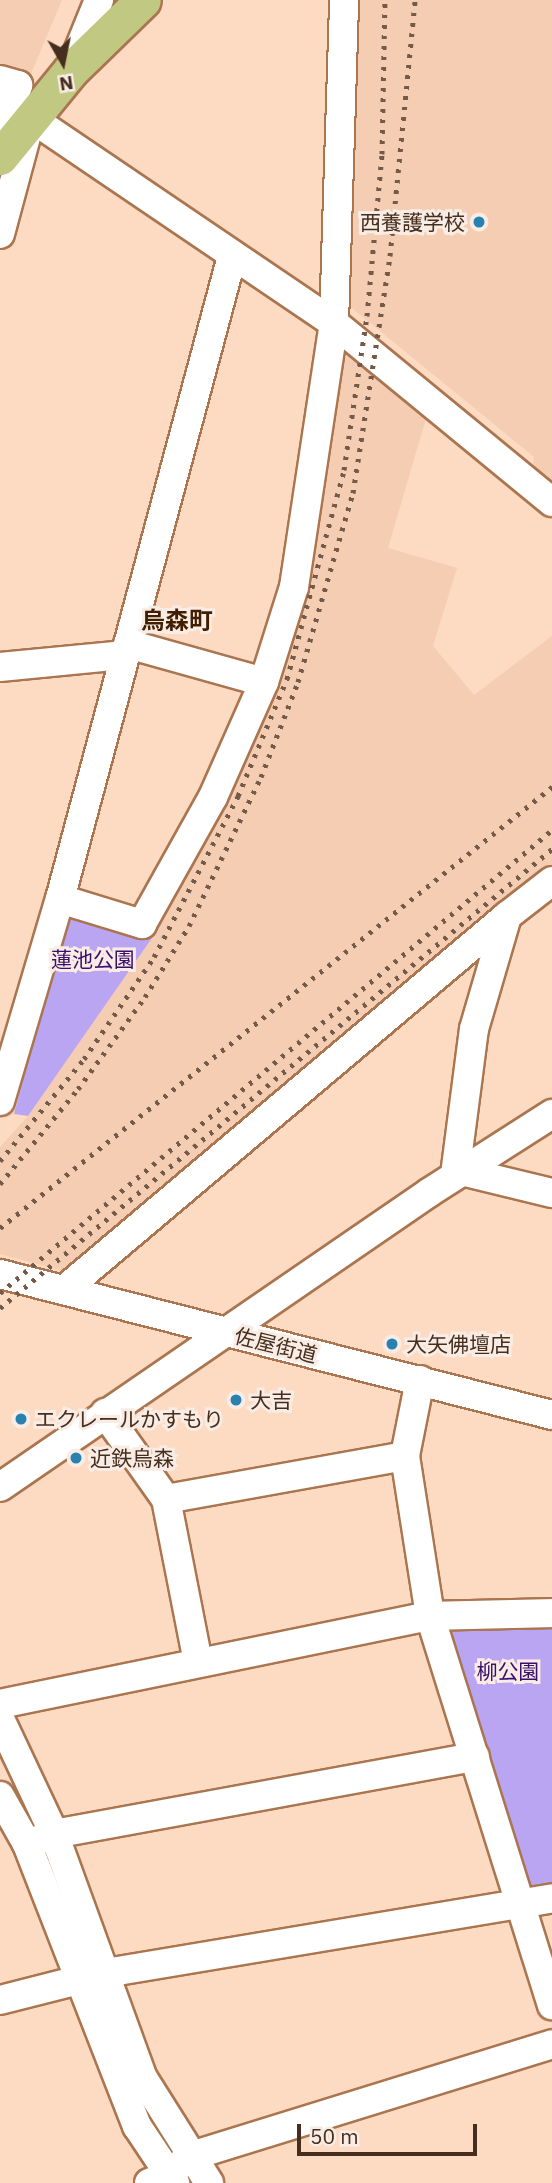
<!DOCTYPE html>
<meta charset="utf-8">
<style>
body{margin:0}
#map{position:relative;width:552px;height:2183px;overflow:hidden;background:#fddac2;font-family:"IBM Plex Sans","Noto Sans JP",sans-serif}
div>[style]{position:absolute}
.built>*{inset:0;background:#f4cdb2}
.green>*{inset:0;background:#baa5f2}
.roads{filter:drop-shadow(2px 0 #aa754f) drop-shadow(-2px 0 #aa754f) drop-shadow(0 2px #aa754f) drop-shadow(0 -2px #aa754f)}
.minor>*{height:28px;margin:-14px;padding:0 14px;transform-origin:14px;border-radius:14px;background:#fff}
.major>*{height:35px;margin:-17.5px;padding:0 17.5px;transform-origin:17.5px;border-radius:17.5px;background:#c0c882}
.rail>*{height:5px;margin-top:-2.5px;transform-origin:0;background:repeating-linear-gradient(90deg,#745a48 0 3.5px,transparent 0 10.5px)}
.dots>*{width:19px;height:19px;translate:-50% -50%;box-sizing:border-box;border:4px solid #f8ece4;border-radius:50%}
span{translate:-50% -50%;white-space:nowrap;text-align:center;line-height:1.15;-webkit-text-stroke:6px #f8ece4;paint-order:stroke}
.poi-label{font-size:21px;color:#452e1e}
.right{translate:-100% -50%;text-align:right}
.left{translate:0 -50%;text-align:left}
.park-label{font-size:21px;color:#3a0f6f}
.street-label{font-size:21px;color:#452e1e}
.quarter-label{font-size:24px;color:#411e00;font-weight:700}
.north{position:absolute;left:28px;top:28px;width:70px;height:70px;-webkit-text-stroke:5px #f8ece4;paint-order:stroke;rotate:171deg;font-size:19px;font-weight:700;line-height:28px;text-align:center;color:#452e1e}
.north::after{content:'';display:block;margin:auto;width:24px;height:32px;background:#452e1e;clip-path:polygon(50% 0,100% 100%,50% 72%,0 100%)}
.scale{position:absolute;left:297px;top:2124px;width:180px;height:32px;box-sizing:border-box;border:4px solid #452e1e;border-top:0;padding-left:9px;font-size:21px;line-height:24px;white-space:nowrap;color:#452e1e;-webkit-text-stroke:5px #f8ece4;paint-order:stroke}
</style>
<div id="map">
<div class="built">
<i style="clip-path:polygon(0 0,62px 0,27px 83px,0 74px)"></i>
<i style="clip-path:polygon(354px 0,552px 0,552px 486px,532px 469px,534px 457px,347px 304px)"></i>
<i style="clip-path:polygon(350px 354px,427px 415px,388px 548px,457px 568px,433px 646px,474px 695px,552px 636px,552px 867px,72px 1267px,60px 1270px,0 1254px,0 1147px,28px 1116px,152px 938px,225px 793px,342px 360px)"></i>
</div>
<div class="green">
<i style="clip-path:polygon(79px 914px,152px 938px,28px 1116px,14px 1114px,66px 919px)"></i>
<i style="clip-path:polygon(459px 1625px,552px 1627px,552px 1883px,531px 1886px,450px 1635px)"></i>
</div>
<div class="roads">
<div class="minor">
<i style="left:73px;top:64px;width:69px;rotate:-67.9deg"></i>
<i style="left:0;top:80px;width:19px;rotate:16deg"></i>
<i style="left:18px;top:85px;width:56px;rotate:107.8deg"></i>
<i style="left:0;top:234px;width:120px;rotate:-75deg"></i>
<i style="left:31px;top:118px;width:366px;rotate:34.1deg"></i>
<i style="left:334px;top:323px;width:282px;rotate:39.4deg"></i>
<i style="left:128px;top:644px;width:141px;rotate:15.6deg"></i>
<i style="left:0;top:667px;width:126px;rotate:-5.5deg"></i>
<i style="left:60px;top:899px;width:86px;rotate:17deg"></i>
<i style="left:142px;top:924px;width:145px;rotate:-60.8deg"></i>
<i style="left:213px;top:797px;width:126px;rotate:-66.1deg"></i>
<i style="left:264px;top:682px;width:100px;rotate:-72.5deg"></i>
<i style="left:294px;top:587px;width:267px;rotate:-81.4deg"></i>
<i style="left:334px;top:323px;width:323px;rotate:-88.2deg"></i>
<i style="left:0;top:1101px;width:211px;rotate:-73.5deg"></i>
<i style="left:60px;top:899px;width:666px;rotate:-75.02deg"></i>
<i style="left:461px;top:1171px;width:94px;rotate:13.6deg"></i>
<i style="left:455px;top:1175px;width:147px;rotate:-82.6deg"></i>
<i style="left:474px;top:1029px;width:118px;rotate:-73.7deg"></i>
<i style="left:507px;top:916px;width:57px;rotate:-37.9deg"></i>
<i style="left:0;top:1274px;width:570px;rotate:14.33deg"></i>
<i style="left:64px;top:1290px;width:580px;rotate:-40.17deg"></i>
<i style="left:420px;top:1380px;width:77px;rotate:101.2deg"></i>
<i style="left:405px;top:1456px;width:162px;rotate:81.1deg"></i>
<i style="left:430px;top:1616px;width:408px;rotate:72.6deg"></i>
<i style="left:105px;top:1413px;width:105px;rotate:54.7deg"></i>
<i style="left:166px;top:1499px;width:166px;rotate:78.9deg"></i>
<i style="left:0;top:1487px;width:521px;rotate:-34.45deg"></i>
<i style="left:430px;top:1192px;width:145px;rotate:-32.6deg"></i>
<i style="left:166px;top:1499px;width:243px;rotate:-10.2deg"></i>
<i style="left:0;top:1704px;width:439px;rotate:-11.6deg"></i>
<i style="left:430px;top:1616px;width:122px;rotate:-1.4deg"></i>
<i style="left:0;top:1719px;width:127px;rotate:64.8deg"></i>
<i style="left:54px;top:1834px;width:260px;rotate:70deg"></i>
<i style="left:143px;top:2078px;width:124px;rotate:57.8deg"></i>
<i style="left:0;top:1796px;width:55px;rotate:60.6deg"></i>
<i style="left:27px;top:1844px;width:303px;rotate:68.7deg"></i>
<i style="left:137px;top:2126px;width:69px;rotate:56.3deg"></i>
<i style="left:27px;top:1844px;width:29px;rotate:-20deg"></i>
<i style="left:54px;top:1834px;width:428px;rotate:-10.4deg"></i>
<i style="left:0;top:2000px;width:109px;rotate:-14.3deg"></i>
<i style="left:106px;top:1973px;width:452px;rotate:-9.5deg"></i>
<i style="left:149px;top:2183px;width:22px;rotate:-22deg"></i>
<i style="left:169px;top:2175px;width:26px;rotate:-43deg"></i>
<i style="left:188px;top:2157px;width:381px;rotate:-17.2deg"></i>
</div>
<div class="major">
<i style="left:0;top:157px;width:112px;rotate:-50.8deg"></i>
<i style="left:71px;top:70px;width:100px;rotate:-44.2deg"></i>
</div>
</div>
<div class="rail">
<i style="left:0;top:1161px;width:132px;rotate:-50.5deg"></i>
<i style="left:84px;top:1059px;width:124px;rotate:-55.5deg"></i>
<i style="left:154px;top:957px;width:182px;rotate:-62.4deg"></i>
<i style="left:238px;top:796px;width:127px;rotate:-67.3deg"></i>
<i style="left:287px;top:679px;width:217px;rotate:-74.7deg"></i>
<i style="left:344px;top:470px;width:156px;rotate:-81.5deg"></i>
<i style="left:367px;top:316px;width:163px;rotate:-84.7deg"></i>
<i style="left:382px;top:154px;width:154px;rotate:-88.9deg"></i>
<i style="left:0;top:1184px;width:123px;rotate:-50.6deg"></i>
<i style="left:78px;top:1089px;width:114px;rotate:-53.9deg"></i>
<i style="left:145px;top:997px;width:84px;rotate:-58.2deg"></i>
<i style="left:189px;top:926px;width:165px;rotate:-64.2deg"></i>
<i style="left:261px;top:777px;width:102px;rotate:-68.7deg"></i>
<i style="left:298px;top:682px;width:197px;rotate:-73.8deg"></i>
<i style="left:353px;top:493px;width:240px;rotate:-81.1deg"></i>
<i style="left:390px;top:256px;width:257px;rotate:-84.4deg"></i>
<i style="left:0;top:1228px;width:707px;rotate:-38.62deg"></i>
<i style="left:0;top:1293px;width:720px;rotate:-39.99deg"></i>
<i style="left:0;top:1308px;width:718px;rotate:-39.74deg"></i>
</div>
<div class="dots">
<i style="left:479px;top:222px;background:#2981b0"></i>
<i style="left:392px;top:1344px;background:#2981b0"></i>
<i style="left:236px;top:1400px;background:#2981b0"></i>
<i style="left:21px;top:1419px;background:#2981b0"></i>
<i style="left:76px;top:1458px;background:#2981b0"></i>
</div>
<div class="poi-label">
<span class="right" style="left:465px;top:222px">西養護学校</span>
<span class="left" style="left:406px;top:1344px">大矢佛壇店</span>
<span class="left" style="left:250px;top:1400px">大吉</span>
<span class="left" style="left:35px;top:1419px">エクレールかすもり</span>
<span class="left" style="left:90px;top:1458px">近鉄烏森</span>
</div>
<div class="park-label">
<span style="left:93px;top:959px">蓮池公園</span>
<span style="left:508px;top:1671px">柳公園</span>
</div>
<div class="street-label">
<span style="left:276px;top:1345px;rotate:14deg">佐屋街道</span>
</div>
<div class="quarter-label">
<span style="left:177px;top:621px">烏森町</span>
</div>
<div class="north">N</div>
<div class="scale">50 m</div>
</div>
